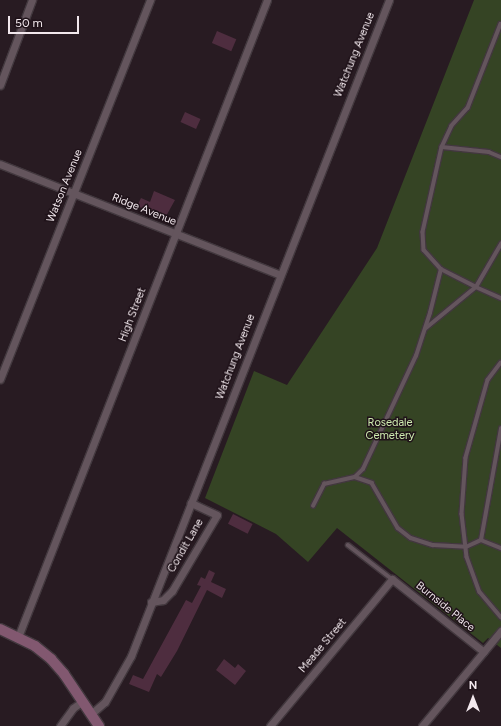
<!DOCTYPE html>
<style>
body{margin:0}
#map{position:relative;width:501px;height:726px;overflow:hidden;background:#281b22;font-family:Figtree,sans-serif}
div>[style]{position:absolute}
.green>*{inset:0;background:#354424}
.building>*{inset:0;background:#4e2d3f;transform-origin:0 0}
.roads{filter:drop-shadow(1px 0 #42383e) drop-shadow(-1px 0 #42383e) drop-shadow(0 1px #42383e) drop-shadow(0 -1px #42383e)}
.lane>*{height:3.5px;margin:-1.75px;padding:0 1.75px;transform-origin:1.75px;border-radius:1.75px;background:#64555d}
.street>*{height:7px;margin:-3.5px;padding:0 3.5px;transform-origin:3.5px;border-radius:3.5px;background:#64555d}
.secondary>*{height:10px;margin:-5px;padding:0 5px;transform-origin:5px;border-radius:5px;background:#825870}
span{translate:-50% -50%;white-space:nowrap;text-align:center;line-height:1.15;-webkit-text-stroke:3px #1f1219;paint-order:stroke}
.street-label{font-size:11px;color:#f2e8ed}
.park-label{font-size:11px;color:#ceebaf}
.north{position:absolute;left:453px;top:678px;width:40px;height:40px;-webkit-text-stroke:3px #1f1219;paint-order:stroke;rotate:0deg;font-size:11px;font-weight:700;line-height:16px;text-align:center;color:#f2e8ed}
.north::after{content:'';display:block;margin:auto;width:14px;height:18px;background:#f2e8ed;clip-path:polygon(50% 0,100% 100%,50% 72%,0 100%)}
.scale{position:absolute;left:8px;top:16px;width:71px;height:18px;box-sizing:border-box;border:2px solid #f2e8ed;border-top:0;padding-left:5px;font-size:12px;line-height:14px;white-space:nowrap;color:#f2e8ed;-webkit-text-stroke:3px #1f1219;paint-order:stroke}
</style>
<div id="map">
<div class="green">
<i style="clip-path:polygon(474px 0,501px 0,501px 648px,488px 638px,483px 643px,337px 528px,308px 562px,276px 534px,205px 498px,254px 371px,287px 385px,377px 248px)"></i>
</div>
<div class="building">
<i style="left:217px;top:31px;width:21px;height:13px;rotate:23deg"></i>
<i style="left:185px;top:112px;width:17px;height:11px;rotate:24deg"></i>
<i style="clip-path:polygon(154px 191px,175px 200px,165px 218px,137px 206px,141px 198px,150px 202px)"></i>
<i style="left:233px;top:514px;width:22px;height:11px;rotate:27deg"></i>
<i style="clip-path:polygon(209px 570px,215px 573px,211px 582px,226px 589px,222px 598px,207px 590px,177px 651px,161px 677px,157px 674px,149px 692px,129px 684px,133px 675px,143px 679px,186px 600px,192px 603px,201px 586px,197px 585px,201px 577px,205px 579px)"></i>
<i style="clip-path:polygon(224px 659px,235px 668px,238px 664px,246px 671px,235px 685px,216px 670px)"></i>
</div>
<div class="roads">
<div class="lane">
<i style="left:501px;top:24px;width:90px;rotate:111.4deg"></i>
<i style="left:468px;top:108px;width:24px;rotate:132deg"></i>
<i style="left:452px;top:126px;width:23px;rotate:115deg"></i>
<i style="left:442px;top:147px;width:87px;rotate:102.6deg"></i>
<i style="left:423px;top:232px;width:18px;rotate:87deg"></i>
<i style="left:424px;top:250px;width:25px;rotate:48deg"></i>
<i style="left:441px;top:269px;width:39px;rotate:27deg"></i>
<i style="left:476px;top:287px;width:50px;rotate:-59.8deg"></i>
<i style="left:442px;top:147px;width:47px;rotate:6.1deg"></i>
<i style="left:489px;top:152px;width:13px;rotate:23deg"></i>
<i style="left:426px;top:328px;width:65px;rotate:-39.4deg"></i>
<i style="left:476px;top:287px;width:27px;rotate:24deg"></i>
<i style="left:501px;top:363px;width:21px;rotate:127deg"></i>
<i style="left:488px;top:380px;width:81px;rotate:105.8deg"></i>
<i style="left:466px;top:458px;width:56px;rotate:94.1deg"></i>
<i style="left:462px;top:514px;width:43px;rotate:83.4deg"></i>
<i style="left:467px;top:557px;width:37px;rotate:70deg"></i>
<i style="left:480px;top:592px;width:33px;rotate:50deg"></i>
<i style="left:355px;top:477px;width:18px;rotate:19deg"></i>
<i style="left:372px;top:483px;width:52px;rotate:60deg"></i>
<i style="left:398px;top:528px;width:16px;rotate:38deg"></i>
<i style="left:411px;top:538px;width:23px;rotate:18deg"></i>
<i style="left:433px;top:545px;width:33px;rotate:3deg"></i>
<i style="left:466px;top:547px;width:17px;rotate:-25deg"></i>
<i style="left:481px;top:540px;width:22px;rotate:22deg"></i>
<i style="left:313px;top:506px;width:25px;rotate:-63deg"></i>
<i style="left:324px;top:484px;width:32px;rotate:-13deg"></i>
<i style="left:355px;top:477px;width:11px;rotate:-45deg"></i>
<i style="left:363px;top:469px;width:125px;rotate:-64.9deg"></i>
<i style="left:416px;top:356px;width:45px;rotate:-72deg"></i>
<i style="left:430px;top:313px;width:45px;rotate:-76deg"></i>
<i style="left:481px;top:540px;width:113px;rotate:-79.8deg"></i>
<i style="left:348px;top:545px;width:56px;rotate:37.7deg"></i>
</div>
<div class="street">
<i style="left:0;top:85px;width:91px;rotate:-69.4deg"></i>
<i style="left:0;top:164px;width:301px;rotate:21.6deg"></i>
<i style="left:0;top:379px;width:408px;rotate:-68.4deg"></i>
<i style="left:151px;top:602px;width:12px;rotate:-9deg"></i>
<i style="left:163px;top:600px;width:13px;rotate:-45deg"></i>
<i style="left:172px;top:591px;width:88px;rotate:-59.4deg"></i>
<i style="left:217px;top:515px;width:29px;rotate:-155deg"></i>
<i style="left:18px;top:637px;width:684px;rotate:-68.65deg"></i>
<i style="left:91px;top:714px;width:18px;rotate:-41deg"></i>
<i style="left:105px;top:702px;width:53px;rotate:-60.5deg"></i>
<i style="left:131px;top:656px;width:705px;rotate:-68.53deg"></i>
<i style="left:60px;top:726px;width:22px;rotate:-54deg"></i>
<i style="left:73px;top:708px;width:12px;rotate:-35deg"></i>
<i style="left:270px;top:726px;width:191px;rotate:-50.3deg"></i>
<i style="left:392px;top:579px;width:117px;rotate:38.4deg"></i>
<i style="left:422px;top:726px;width:124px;rotate:-50.3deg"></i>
</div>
<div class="secondary">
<i style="left:0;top:629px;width:39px;rotate:26deg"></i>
<i style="left:35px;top:646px;width:21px;rotate:39deg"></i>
<i style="left:51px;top:659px;width:20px;rotate:49deg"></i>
<i style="left:64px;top:674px;width:63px;rotate:56.1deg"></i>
</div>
</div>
<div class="street-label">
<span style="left:355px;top:55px;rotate:-68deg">Watchung Avenue</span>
<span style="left:65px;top:186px;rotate:-68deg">Watson Avenue</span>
<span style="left:144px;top:210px;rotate:22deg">Ridge Avenue</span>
<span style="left:133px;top:315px;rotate:-69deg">High Street</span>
<span style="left:236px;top:357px;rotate:-69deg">Watchung Avenue</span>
<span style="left:186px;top:546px;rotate:-60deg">Condit Lane</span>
<span style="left:445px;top:607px;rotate:39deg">Burnside Place</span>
<span style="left:323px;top:646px;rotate:-50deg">Meade Street</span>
</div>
<div class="park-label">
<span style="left:390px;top:430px">Rosedale<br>Cemetery</span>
</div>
<div class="north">N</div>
<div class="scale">50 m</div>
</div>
